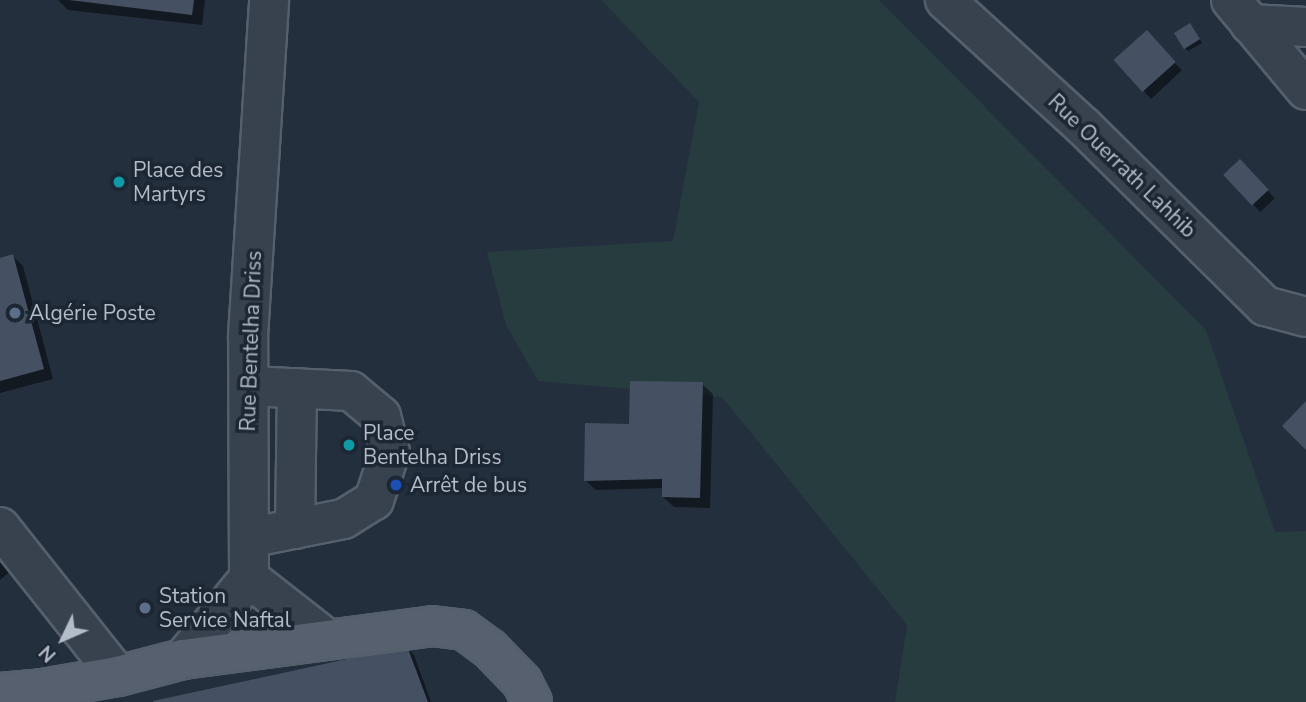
<!DOCTYPE html>
<meta charset="utf-8">
<style>
body{margin:0}
#map{position:relative;width:1306px;height:702px;overflow:hidden;background:#242f3e;font-family:"Nunito Sans",sans-serif}
div>[style]{position:absolute}
.green>*{inset:0;background:#263c3f}
.shadow>*{inset:0;background:#0007;transform-origin:0 0}
.building>*{inset:0;background:#455162;transform-origin:0 0}
.roads{filter:drop-shadow(2px 0 #565f6c) drop-shadow(-2px 0 #565f6c) drop-shadow(0 2px #565f6c) drop-shadow(0 -2px #565f6c)}
.minor>*{height:38px;margin:-19px;padding:0 19px;transform-origin:19px;border-radius:19px;background:#38414e}
.major>*{height:38px;margin:-19px;padding:0 19px;transform-origin:19px;border-radius:19px;background:#56606e}
.dots>*{width:19px;height:19px;translate:-50% -50%;box-sizing:border-box;border:4px solid #1d2633;border-radius:50%}
span{translate:-50% -50%;white-space:nowrap;text-align:center;line-height:1.15;-webkit-text-stroke:7px #1d2633;paint-order:stroke}
.street-label{font-size:21px;color:#b4bcc9}
.poi-label{font-size:21px;color:#b4bcc9}
.left{translate:0 -50%;text-align:left}
.north{position:absolute;left:28px;top:604px;width:70px;height:70px;-webkit-text-stroke:5px #1d2633;paint-order:stroke;rotate:226deg;font-size:19px;font-weight:700;line-height:28px;text-align:center;color:#b4bcc9}
.north::after{content:'';display:block;margin:auto;width:24px;height:32px;background:#b4bcc9;clip-path:polygon(50% 0,100% 100%,50% 72%,0 100%)}
</style>
<div id="map">
<div class="green">
<i style="clip-path:polygon(601px 0,879px 0,1206px 330px,1275px 532px,1306px 531px,1306px 702px,895px 702px,907px 625px,722px 397px,538px 381px,506px 325px,487px 252px,673px 241px,699px 102px)"></i>
</div>
<div class="shadow">
<i style="clip-path:polygon(58px 0,205px 0,202px 25px,68px 10px)"></i>
<i style="clip-path:polygon(1193px 28px,1202px 43px,1188px 51px,1185px 48px)"></i>
<i style="left:1147px;top:33px;width:51px;height:42px;rotate:47deg"></i>
<i style="left:1240px;top:161px;width:51px;height:20px;rotate:47deg"></i>
<i style="clip-path:polygon(13px 256px,23px 266px,53px 379px,0 393px,0 259px)"></i>
<i style="clip-path:polygon(702px 384px,713px 394px,710px 508px,674px 507px,663px 497px,664px 488px,596px 490px,585px 480px)"></i>
<i style="clip-path:polygon(0 555px,12px 570px,0 580px)"></i>
<i style="clip-path:polygon(407px 648px,414px 655px,431px 702px,156px 702px)"></i>
</div>
<div class="building">
<i style="clip-path:polygon(69px 0,194px 0,192px 15px)"></i>
<i style="left:1190px;top:23px;width:19px;height:19px;rotate:58deg"></i>
<i style="left:1147px;top:30px;width:43px;height:45px;rotate:48deg"></i>
<i style="left:1240px;top:159px;width:42px;height:23px;rotate:47deg"></i>
<i style="clip-path:polygon(13px 254px,44px 369px,0 381px,0 258px)"></i>
<i style="clip-path:polygon(630px 381px,703px 382px,700px 498px,662px 497px,662px 479px,584px 481px,585px 423px,629px 424px)"></i>
<i style="clip-path:polygon(1306px 401px,1306px 450px,1282px 426px)"></i>
<i style="clip-path:polygon(407px 646px,428px 702px,153px 702px,153px 701px)"></i>
</div>
<div class="roads">
<div class="minor">
<i style="left:945px;top:0;width:187px;rotate:42.4deg"></i>
<i style="left:1083px;top:126px;width:256px;rotate:44.7deg"></i>
<i style="left:1265px;top:306px;width:42px;rotate:15deg"></i>
<i style="left:1231px;top:0;width:117px;rotate:50.2deg"></i>
<i style="left:1250px;top:24px;width:56px;rotate:3.1deg"></i>
<i style="left:249px;top:386px;width:102px;rotate:2.8deg"></i>
<i style="left:351px;top:391px;width:39px;rotate:40deg"></i>
<i style="left:381px;top:416px;width:37px;rotate:76deg"></i>
<i style="left:390px;top:452px;width:51px;rotate:108.4deg"></i>
<i style="left:374px;top:500px;width:36px;rotate:148deg"></i>
<i style="left:343px;top:519px;width:96px;rotate:168.6deg"></i>
<i style="left:0;top:527px;width:190px;rotate:51.6deg"></i>
<i style="left:295px;top:529px;width:141px;rotate:-89.2deg"></i>
<i style="left:249px;top:578px;width:100px;rotate:38.1deg"></i>
<i style="left:183px;top:659px;width:104px;rotate:-50.8deg"></i>
<i style="left:249px;top:578px;width:242px;rotate:-90.2deg"></i>
<i style="left:248px;top:336px;width:337px;rotate:-86.4deg"></i>
</div>
<div class="major">
<i style="left:0;top:693px;width:42px;rotate:-5.4deg"></i>
<i style="left:42px;top:689px;width:77px;rotate:-9.7deg"></i>
<i style="left:118px;top:676px;width:67px;rotate:-14.7deg"></i>
<i style="left:183px;top:659px;width:251px;rotate:-7.5deg"></i>
<i style="left:432px;top:626px;width:32px;rotate:7deg"></i>
<i style="left:464px;top:630px;width:32px;rotate:36deg"></i>
<i style="left:490px;top:649px;width:46px;rotate:45.9deg"></i>
<i style="left:522px;top:682px;width:22px;rotate:63deg"></i>
</div>
</div>
<div class="dots">
<i style="left:119px;top:182px;background:#0f9aa8"></i>
<i style="left:15px;top:313px;background:#5c6f8a"></i>
<i style="left:349px;top:445px;background:#0f9aa8"></i>
<i style="left:396px;top:485px;background:#1a4fb4"></i>
<i style="left:145px;top:608px;background:#5c6f8a"></i>
</div>
<div class="street-label">
<span style="left:1122px;top:166px;rotate:44deg">Rue Ouerrath Lahhib</span>
<span style="left:251px;top:341px;rotate:-88deg">Rue Bentelha Driss</span>
</div>
<div class="poi-label">
<span class="left" style="left:133px;top:182px">Place des<br>Martyrs</span>
<span class="left" style="left:29px;top:313px">Algérie Poste</span>
<span class="left" style="left:363px;top:445px">Place<br>Bentelha Driss</span>
<span class="left" style="left:410px;top:485px">Arrêt de bus</span>
<span class="left" style="left:159px;top:608px">Station<br>Service Naftal</span>
</div>
<div class="north">N</div>
</div>
